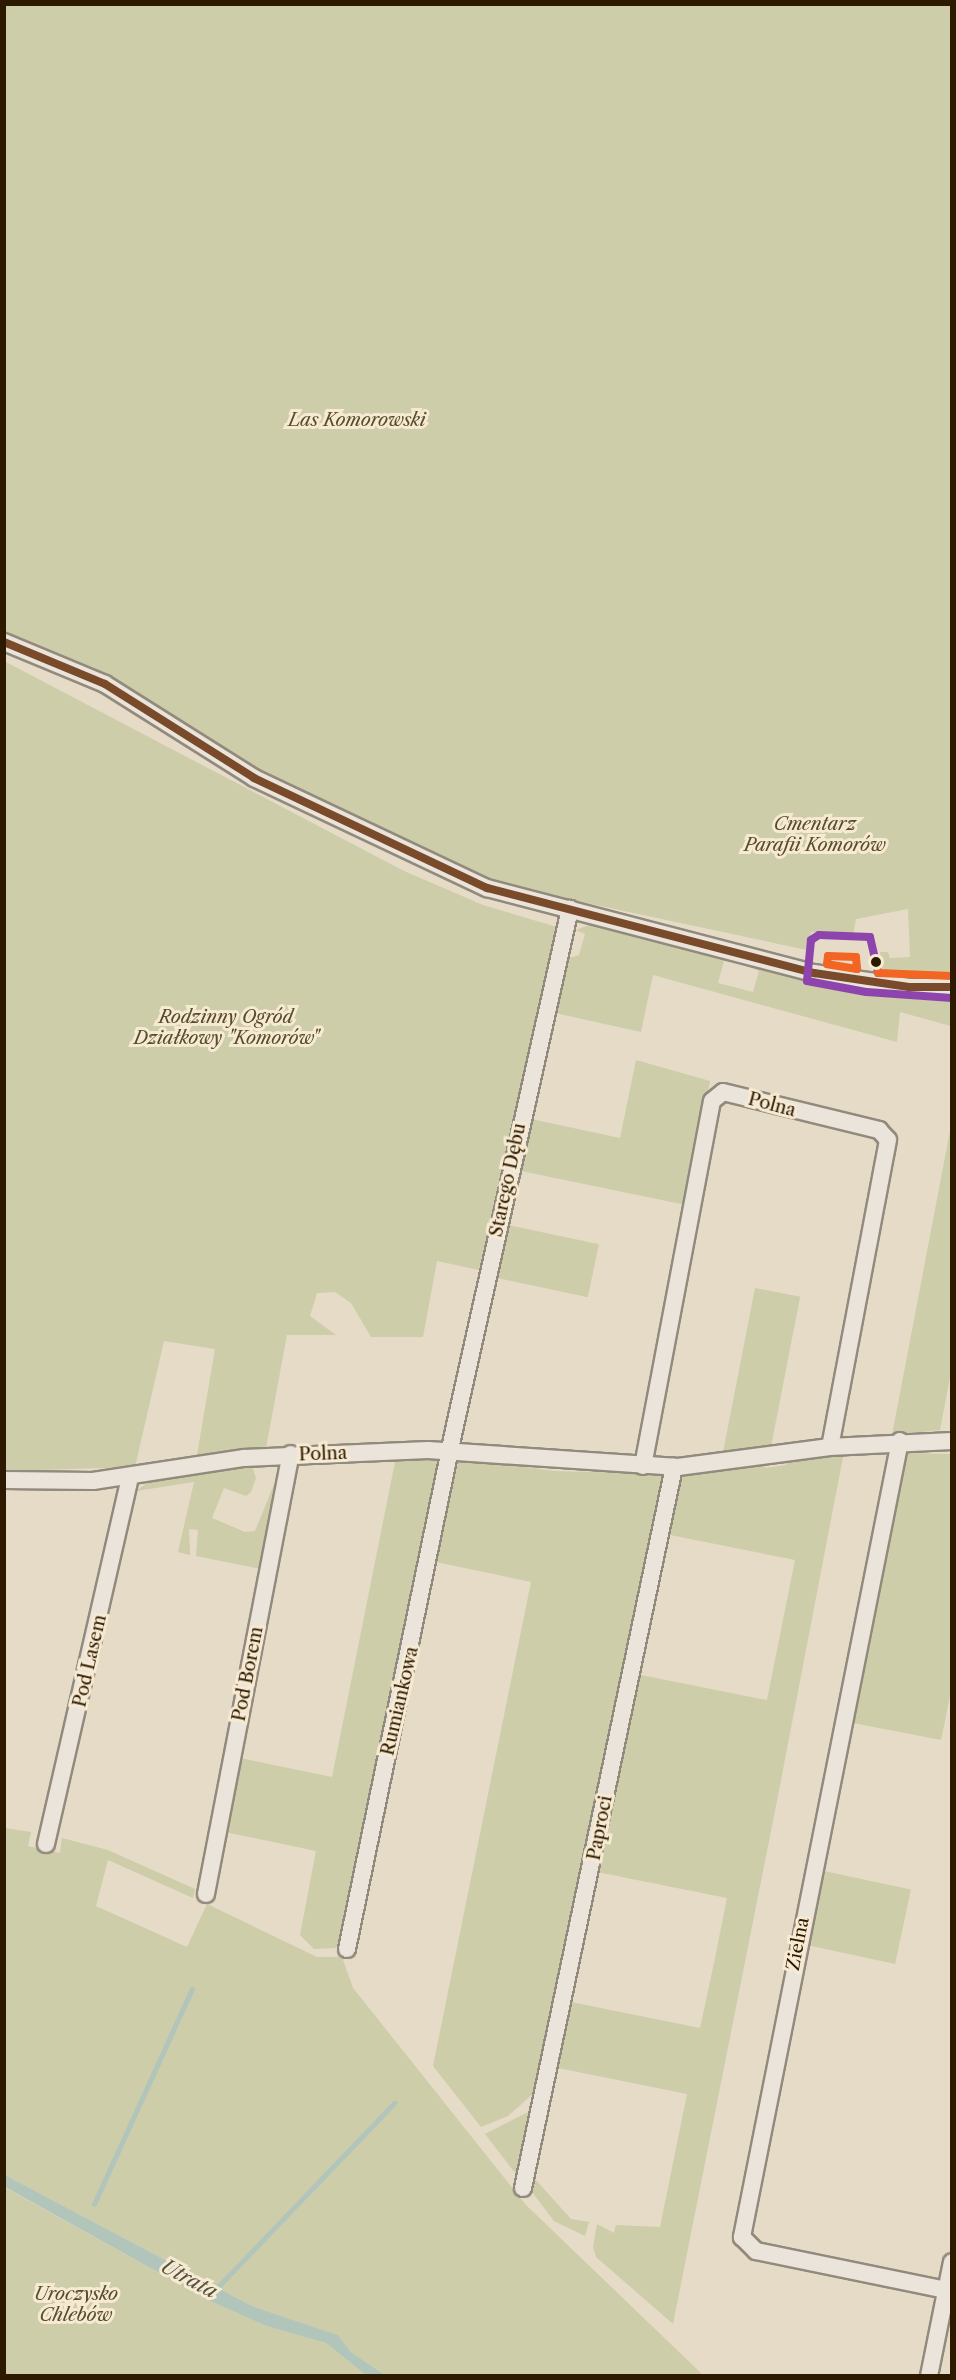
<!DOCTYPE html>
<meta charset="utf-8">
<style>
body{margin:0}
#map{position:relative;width:956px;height:2380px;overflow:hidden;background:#e5dbc7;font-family:"Libre Caslon Text",serif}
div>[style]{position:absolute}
.green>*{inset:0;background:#cdcda9;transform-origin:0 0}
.water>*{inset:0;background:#b2c5bb}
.stream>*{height:4.5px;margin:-2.25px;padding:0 2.25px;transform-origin:2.25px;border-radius:2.25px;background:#b2c5bb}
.roads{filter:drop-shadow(2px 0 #928a7c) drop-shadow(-2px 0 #928a7c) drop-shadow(0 2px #928a7c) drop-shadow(0 -2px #928a7c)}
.minor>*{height:16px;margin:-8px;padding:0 8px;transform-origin:8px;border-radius:8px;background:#eae4db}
.bus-1>*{height:8px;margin:-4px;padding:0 4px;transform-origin:4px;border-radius:4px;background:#7a4b2a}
.bus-2>*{height:8px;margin:-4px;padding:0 4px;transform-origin:4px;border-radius:4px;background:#8e44ad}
.bus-3>*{height:8px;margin:-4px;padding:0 4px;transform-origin:4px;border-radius:4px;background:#f26522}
.dots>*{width:16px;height:16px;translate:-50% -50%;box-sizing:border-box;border:3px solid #f7ead2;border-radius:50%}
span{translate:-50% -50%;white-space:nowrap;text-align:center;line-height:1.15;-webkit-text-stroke:6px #f7ead2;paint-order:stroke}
.park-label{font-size:18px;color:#574c2c;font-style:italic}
.street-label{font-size:18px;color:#2d1900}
.water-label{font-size:20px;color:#545240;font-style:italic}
.frame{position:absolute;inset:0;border:6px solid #2d1900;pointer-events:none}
</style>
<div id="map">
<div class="green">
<i style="clip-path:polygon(4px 5px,951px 5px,951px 976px,910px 977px,882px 969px,880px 952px,888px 952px,890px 958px,910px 957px,908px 909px,856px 919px,853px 935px,811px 932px,807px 950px,488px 882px,334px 813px,5px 635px)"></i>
<i style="clip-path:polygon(4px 661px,404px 871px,483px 905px,557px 927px,479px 1270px,437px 1261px,423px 1337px,371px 1337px,351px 1303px,335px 1292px,317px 1293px,310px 1316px,336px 1335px,287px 1335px,266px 1448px,197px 1455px,215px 1349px,164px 1341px,135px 1467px,5px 1471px)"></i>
<i style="clip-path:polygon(597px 922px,725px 957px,718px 983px,753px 992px,759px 971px,730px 959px,918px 993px,918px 1000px,952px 999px,951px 1026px,900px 1012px,897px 1042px,653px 975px,641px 1032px,555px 1013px,567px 959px,579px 955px,585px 934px,576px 930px)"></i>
<i style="clip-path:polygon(636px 1060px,710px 1081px,686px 1205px,521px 1171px,531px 1119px,620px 1138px)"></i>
<i style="clip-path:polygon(951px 1126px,951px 1372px,940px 1430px,892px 1435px)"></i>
<i style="left:508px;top:1225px;width:93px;height:54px;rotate:12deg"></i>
<i style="left:755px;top:1288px;width:46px;height:172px;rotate:11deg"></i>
<i style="clip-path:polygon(844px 1452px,777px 1801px,673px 2324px,596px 2257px,593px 2247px,597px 2224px,614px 2233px,616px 2225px,660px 2227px,687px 2094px,558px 2068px,571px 2002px,700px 2028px,714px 1963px,727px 1898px,597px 1872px,636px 1674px,767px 1700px,795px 1560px,665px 1534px,676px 1483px,686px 1472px,764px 1462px,765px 1468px,786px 1465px,785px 1459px)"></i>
<i style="clip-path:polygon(904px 1453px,951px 1454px,952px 1686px,941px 1740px,848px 1722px)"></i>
<i style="clip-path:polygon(434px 1456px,440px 1460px,342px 1937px,336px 1948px,314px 1949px,300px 1935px,316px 1851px,225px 1832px,240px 1758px,332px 1777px,396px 1457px)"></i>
<i style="clip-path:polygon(459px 1457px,554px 1471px,667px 1474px,535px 2092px,508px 2116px,481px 2127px,433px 2066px,531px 1582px,436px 1562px)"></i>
<i style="clip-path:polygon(251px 1463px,256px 1478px,251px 1492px,246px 1496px,224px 1488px,212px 1518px,245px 1532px,255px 1531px,275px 1482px,261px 1569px,196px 1556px,198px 1530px,189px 1529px,190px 1555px,178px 1552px,194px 1482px,136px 1491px,150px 1481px)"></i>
<i style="clip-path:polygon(5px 1828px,31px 1832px,28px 1846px,60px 1853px,62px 1838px,108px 1850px,195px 1889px,193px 1898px,108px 1860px,96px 1906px,187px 1947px,207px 1904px,317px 1957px,342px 1957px,353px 1988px,526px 2205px,703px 2375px,385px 2375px,351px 2352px,338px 2335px,252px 2306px,5px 2175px)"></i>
<i style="left:819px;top:1870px;width:94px;height:76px;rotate:12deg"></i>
<i style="clip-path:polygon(526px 2113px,532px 2113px,519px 2178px,485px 2134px)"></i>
<i style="clip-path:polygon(539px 2137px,544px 2138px,535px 2179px,571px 2219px,589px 2222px,585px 2236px,554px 2221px,532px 2192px)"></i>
<i style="clip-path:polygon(4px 2187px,206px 2299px,266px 2326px,326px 2343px,366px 2375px,5px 2375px)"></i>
</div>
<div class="water">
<i style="clip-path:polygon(5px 2175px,252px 2306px,338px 2335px,351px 2352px,385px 2375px,366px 2375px,326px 2343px,266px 2326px,206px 2299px,5px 2187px)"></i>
</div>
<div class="stream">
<i style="left:94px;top:2204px;width:236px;rotate:-65.5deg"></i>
<i style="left:213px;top:2292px;width:262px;rotate:-46.2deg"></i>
</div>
<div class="roads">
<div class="minor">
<i style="left:4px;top:642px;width:109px;rotate:22.6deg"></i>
<i style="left:105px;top:684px;width:176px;rotate:32.2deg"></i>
<i style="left:254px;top:778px;width:258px;rotate:25.3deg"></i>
<i style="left:487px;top:888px;width:338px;rotate:14.6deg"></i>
<i style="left:814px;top:973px;width:96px;rotate:8.4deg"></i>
<i style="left:909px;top:987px;width:43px"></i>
<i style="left:900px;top:1441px;width:812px;rotate:101.23deg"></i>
<i style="left:742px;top:2237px;width:20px;rotate:45deg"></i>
<i style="left:756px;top:2251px;width:194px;rotate:11.6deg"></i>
<i style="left:643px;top:1466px;width:371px;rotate:-79.3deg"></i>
<i style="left:712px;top:1101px;width:14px;rotate:-39deg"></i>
<i style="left:723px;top:1092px;width:161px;rotate:13.7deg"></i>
<i style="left:879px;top:1130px;width:13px;rotate:48deg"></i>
<i style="left:888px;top:1140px;width:312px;rotate:100.7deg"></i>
<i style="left:4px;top:1480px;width:89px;rotate:0.6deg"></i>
<i style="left:93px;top:1481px;width:153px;rotate:-8.7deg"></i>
<i style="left:244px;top:1458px;width:184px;rotate:-2.5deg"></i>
<i style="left:428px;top:1450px;width:251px;rotate:3.9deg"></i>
<i style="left:678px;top:1467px;width:153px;rotate:-7.5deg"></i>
<i style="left:830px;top:1447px;width:122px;rotate:-2.8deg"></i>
<i style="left:46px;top:1844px;width:376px;rotate:-77.1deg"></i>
<i style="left:206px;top:1894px;width:448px;rotate:-79.1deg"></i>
<i style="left:347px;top:1949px;width:530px;rotate:-78.35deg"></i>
<i style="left:454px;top:1430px;width:534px;rotate:-77.45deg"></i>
<i style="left:523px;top:2188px;width:737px;rotate:-78.17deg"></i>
<i style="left:929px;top:2376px;width:116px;rotate:-78.6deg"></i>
</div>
</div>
<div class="bus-1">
<i style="left:4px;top:642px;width:109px;rotate:22.6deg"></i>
<i style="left:105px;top:684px;width:176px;rotate:32.2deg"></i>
<i style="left:254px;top:778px;width:258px;rotate:25.3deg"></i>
<i style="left:487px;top:888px;width:338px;rotate:14.6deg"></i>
<i style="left:814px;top:973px;width:96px;rotate:8.4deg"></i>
<i style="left:909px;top:987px;width:43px"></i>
</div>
<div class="bus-2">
<i style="left:866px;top:992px;width:60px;rotate:-169.4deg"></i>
<i style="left:807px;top:981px;width:41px;rotate:-84.4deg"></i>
<i style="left:811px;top:940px;width:9px;rotate:-32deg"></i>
<i style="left:819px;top:935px;width:51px;rotate:2.2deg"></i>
<i style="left:870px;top:937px;width:37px;rotate:77deg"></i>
<i style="left:867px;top:992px;width:85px;rotate:4deg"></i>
</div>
<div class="bus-3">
<i style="left:828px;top:956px;width:28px;rotate:2deg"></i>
<i style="left:856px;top:957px;width:12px;rotate:85deg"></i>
<i style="left:857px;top:969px;width:30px;rotate:-171deg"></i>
<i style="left:827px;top:964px;width:8px;rotate:-83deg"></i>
<i style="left:878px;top:973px;width:74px;rotate:2.3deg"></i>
</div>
<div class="dots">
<i style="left:876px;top:962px;background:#2d1900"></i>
</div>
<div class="park-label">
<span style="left:357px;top:420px">Las Komorowski</span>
<span style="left:815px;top:835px">Cmentarz<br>Parafii Komorów</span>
<span style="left:226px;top:1028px">Rodzinny Ogród<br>Działkowy "Komorów"</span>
<span style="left:76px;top:2305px">Uroczysko<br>Chlebów</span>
</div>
<div class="street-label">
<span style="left:772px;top:1105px;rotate:15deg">Polna</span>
<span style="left:508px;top:1180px;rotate:-78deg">Starego Dębu</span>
<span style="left:323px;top:1454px;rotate:-2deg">Polna</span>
<span style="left:90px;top:1661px;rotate:-77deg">Pod Lasem</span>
<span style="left:248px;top:1674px;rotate:-79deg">Pod Borem</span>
<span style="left:400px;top:1701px;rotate:-77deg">Rumiankowa</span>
<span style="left:600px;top:1828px;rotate:-79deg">Paproci</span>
<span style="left:798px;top:1944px;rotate:-79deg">Zielna</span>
</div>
<div class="water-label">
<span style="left:189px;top:2279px;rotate:28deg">Utrata</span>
</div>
<div class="frame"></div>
</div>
